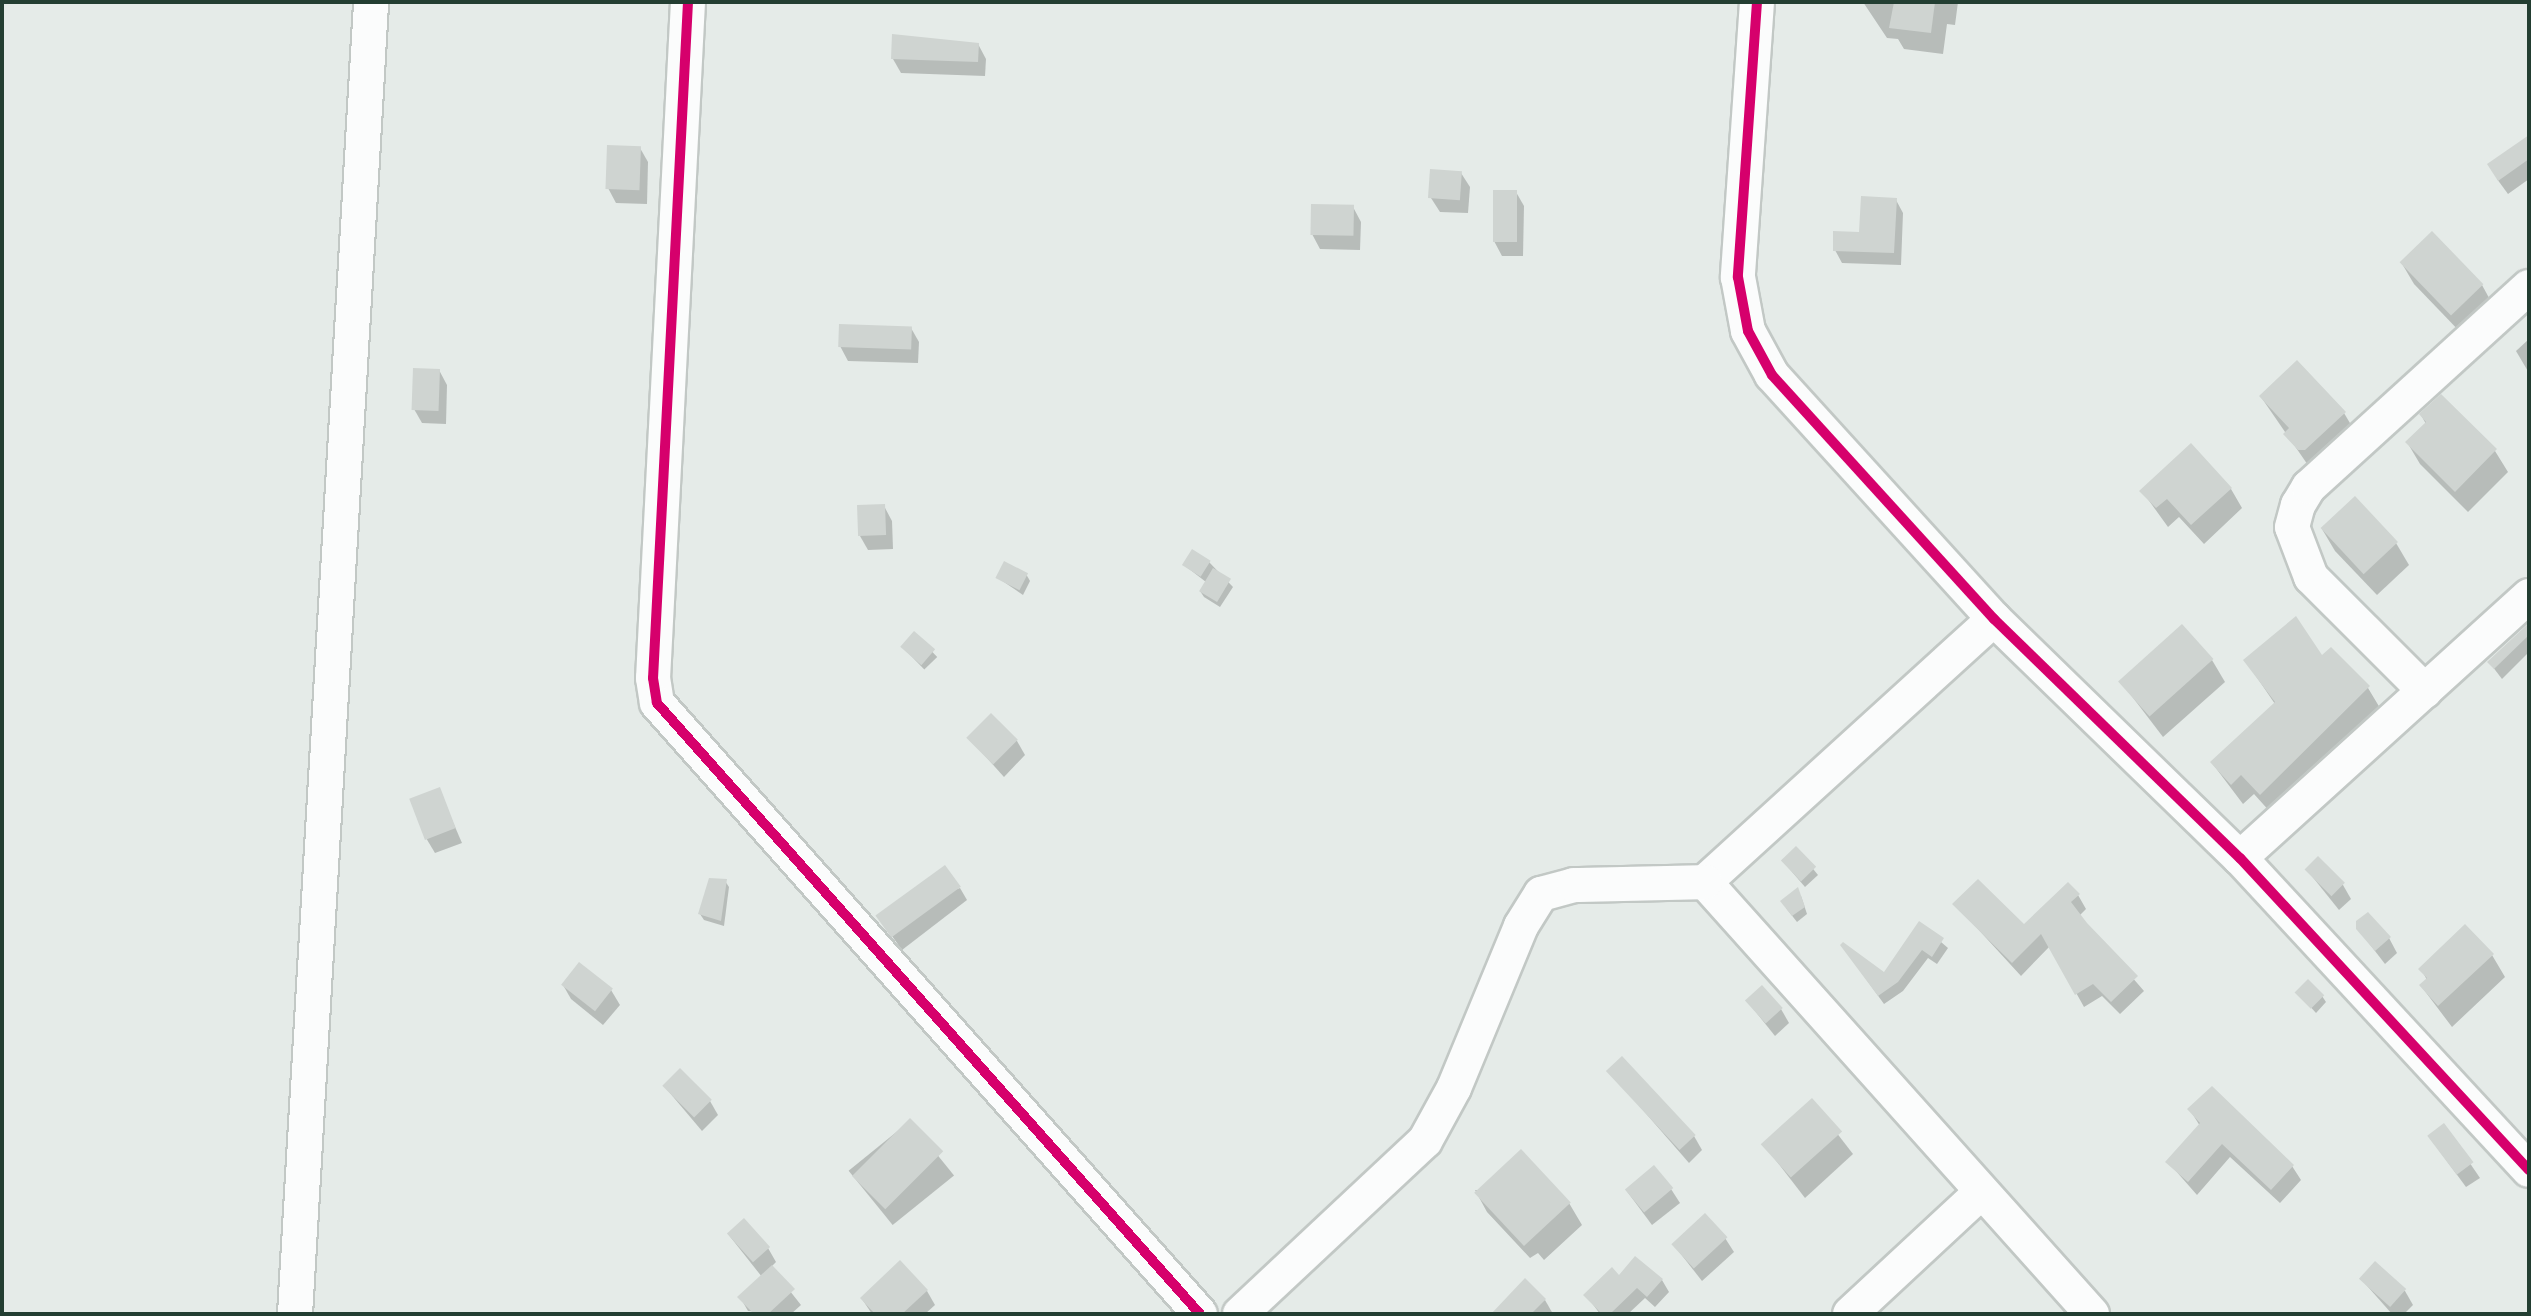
<!DOCTYPE html>
<style>
body{margin:0}
#map{position:relative;width:2531px;height:1316px;overflow:hidden;background:#e5ebe8;font-family:"Open Sans",sans-serif}
div>[style]{position:absolute}
.shadow>*{inset:0;background:#0003;transform-origin:0 0}
.building>*{inset:0;background:#cfd4d1;transform-origin:0 0}
.roads{filter:drop-shadow(2px 0 #c2c8c5) drop-shadow(-2px 0 #c2c8c5) drop-shadow(0 2px #c2c8c5) drop-shadow(0 -2px #c2c8c5)}
.minor>*{height:34px;margin:-17px;padding:0 17px;transform-origin:17px;border-radius:17px;background:#fbfcfc}
.cycleway>*{height:10px;margin:-5px;padding:0 5px;transform-origin:5px;border-radius:5px;background:#d6006c}
span{translate:-50% -50%;white-space:nowrap;text-align:center;line-height:1.15;-webkit-text-stroke:7px #f4f9f5;paint-order:stroke}
.frame{position:absolute;inset:0;border:4px solid #233e32;pointer-events:none}
</style>
<div id="map">
<div class="shadow">
<i style="clip-path:polygon(1863px 2px,1958px 2px,1955px 25px,1947px 24px,1943px 54px,1904px 49px,1898px 39px,1887px 38px)"></i>
<i style="clip-path:polygon(978px 44px,986px 59px,985px 76px,901px 73px,893px 59px)"></i>
<i style="clip-path:polygon(2529px 137px,2529px 179px,2508px 194px,2497px 179px)"></i>
<i style="clip-path:polygon(640px 148px,648px 162px,647px 204px,616px 203px,608px 188px)"></i>
<i style="clip-path:polygon(1461px 173px,1470px 187px,1468px 213px,1440px 212px,1431px 198px)"></i>
<i style="clip-path:polygon(1516px 192px,1524px 206px,1523px 256px,1502px 256px,1494px 241px)"></i>
<i style="clip-path:polygon(1896px 200px,1903px 213px,1901px 265px,1842px 263px,1835px 250px,1861px 234px)"></i>
<i style="clip-path:polygon(1353px 207px,1361px 222px,1360px 250px,1320px 249px,1312px 234px)"></i>
<i style="clip-path:polygon(2401px 262px,2482px 285px,2494px 307px,2464px 336px,2414px 284px)"></i>
<i style="clip-path:polygon(911px 328px,919px 342px,918px 363px,848px 361px,840px 346px)"></i>
<i style="clip-path:polygon(2529px 339px,2529px 373px,2516px 351px)"></i>
<i style="clip-path:polygon(439px 370px,447px 385px,446px 424px,422px 423px,414px 409px)"></i>
<i style="clip-path:polygon(2261px 397px,2344px 413px,2357px 435px,2312px 471px)"></i>
<i style="clip-path:polygon(2421px 415px,2495px 451px,2508px 472px,2468px 512px,2420px 464px,2407px 442px,2426px 424px)"></i>
<i style="clip-path:polygon(2231px 489px,2242px 508px,2204px 544px,2179px 517px,2168px 527px,2142px 491px)"></i>
<i style="clip-path:polygon(884px 506px,892px 521px,893px 549px,868px 550px,860px 536px)"></i>
<i style="clip-path:polygon(2322px 529px,2396px 543px,2409px 565px,2377px 595px,2335px 551px)"></i>
<i style="clip-path:polygon(1209px 562px,1233px 587px,1220px 607px,1204px 597px,1200px 591px,1206px 582px,1184px 565px)"></i>
<i style="clip-path:polygon(1026px 574px,1030px 581px,1023px 595px,998px 578px)"></i>
<i style="clip-path:polygon(2529px 626px,2529px 652px,2502px 679px,2489px 662px)"></i>
<i style="left:915px;top:634px;width:32px;height:18px;rotate:46deg"></i>
<i style="clip-path:polygon(2322px 658px,2368px 688px,2380px 708px,2272px 814px,2254px 794px,2243px 804px,2212px 763px,2275px 704px,2245px 660px)"></i>
<i style="clip-path:polygon(2212px 660px,2225px 682px,2163px 737px,2121px 682px)"></i>
<i style="clip-path:polygon(969px 738px,1017px 741px,1025px 755px,1004px 777px)"></i>
<i style="clip-path:polygon(439px 790px,462px 843px,435px 853px,426px 838px)"></i>
<i style="clip-path:polygon(1796px 848px,1818px 875px,1805px 887px,1787px 866px)"></i>
<i style="clip-path:polygon(2307px 870px,2343px 885px,2351px 899px,2339px 910px)"></i>
<i style="clip-path:polygon(725px 881px,729px 887px,724px 926px,704px 920px,700px 914px)"></i>
<i style="clip-path:polygon(960px 888px,967px 900px,902px 950px,879px 918px)"></i>
<i style="clip-path:polygon(2078px 895px,2086px 909px,2079px 916px,2144px 991px,2120px 1014px,2102px 996px,2084px 1007px,2050px 946px,2021px 976px,1955px 904px,2024px 927px)"></i>
<i style="clip-path:polygon(1801px 896px,1807px 914px,1797px 922px,1786px 908px)"></i>
<i style="clip-path:polygon(1920px 924px,1948px 948px,1937px 964px,1928px 958px,1903px 991px,1884px 1004px,1848px 954px,1885px 975px)"></i>
<i style="clip-path:polygon(2358px 929px,2389px 938px,2397px 953px,2385px 964px)"></i>
<i style="clip-path:polygon(2492px 955px,2505px 977px,2452px 1027px,2421px 986px,2427px 980px,2421px 969px)"></i>
<i style="clip-path:polygon(563px 985px,611px 990px,620px 1005px,603px 1025px,571px 999px)"></i>
<i style="clip-path:polygon(2297px 992px,2322px 996px,2326px 1002px,2316px 1013px)"></i>
<i style="clip-path:polygon(1747px 1001px,1781px 1009px,1789px 1023px,1775px 1036px)"></i>
<i style="clip-path:polygon(1609px 1071px,1694px 1136px,1702px 1150px,1689px 1163px)"></i>
<i style="clip-path:polygon(664px 1086px,710px 1101px,718px 1115px,702px 1131px)"></i>
<i style="clip-path:polygon(1812px 1101px,1853px 1154px,1805px 1198px,1764px 1145px)"></i>
<i style="clip-path:polygon(2190px 1110px,2292px 1166px,2301px 1180px,2280px 1203px,2230px 1157px,2197px 1195px,2168px 1162px,2200px 1126px)"></i>
<i style="left:910px;top:1121px;width:70px;height:79px;rotate:51deg"></i>
<i style="clip-path:polygon(2444px 1125px,2480px 1178px,2466px 1187px,2438px 1149px)"></i>
<i style="clip-path:polygon(1671px 1189px,1680px 1203px,1652px 1225px,1626px 1190px)"></i>
<i style="clip-path:polygon(1475px 1190px,1569px 1203px,1582px 1225px,1544px 1260px,1538px 1253px,1530px 1258px,1487px 1212px)"></i>
<i style="clip-path:polygon(728px 1234px,768px 1248px,776px 1262px,771px 1267px,801px 1305px,791px 1314px,748px 1311px,740px 1297px,762px 1277px)"></i>
<i style="clip-path:polygon(1725px 1238px,1734px 1252px,1702px 1281px,1673px 1244px)"></i>
<i style="clip-path:polygon(1619px 1278px,1662px 1280px,1669px 1292px,1655px 1307px,1645px 1298px,1628px 1314px,1600px 1314px,1586px 1295px)"></i>
<i style="clip-path:polygon(2361px 1279px,2405px 1291px,2413px 1305px,2404px 1314px,2392px 1314px)"></i>
<i style="clip-path:polygon(927px 1291px,935px 1305px,925px 1314px,872px 1314px,862px 1299px)"></i>
<i style="clip-path:polygon(1545px 1300px,1553px 1314px,1494px 1314px)"></i>
</div>
<div class="building">
<i style="clip-path:polygon(1894px 2px,1935px 2px,1931px 33px,1889px 28px)"></i>
<i style="clip-path:polygon(892px 34px,979px 43px,978px 62px,891px 59px)"></i>
<i style="clip-path:polygon(2529px 135px,2529px 159px,2498px 181px,2487px 164px)"></i>
<i style="left:607px;top:145px;width:34px;height:44px;rotate:2deg"></i>
<i style="left:1430px;top:169px;width:32px;height:29px;rotate:4deg"></i>
<i style="left:1493px;top:190px;width:24px;height:52px"></i>
<i style="clip-path:polygon(1861px 196px,1897px 198px,1894px 253px,1833px 251px,1833px 231px,1859px 232px)"></i>
<i style="left:1311px;top:204px;width:43px;height:31px;rotate:1deg"></i>
<i style="left:2432px;top:231px;width:74px;height:45px;rotate:46deg"></i>
<i style="left:839px;top:324px;width:73px;height:23px;rotate:2deg"></i>
<i style="clip-path:polygon(2297px 360px,2346px 412px,2305px 450px,2298px 450px,2283px 434px,2289px 428px,2259px 396px)"></i>
<i style="left:413px;top:368px;width:27px;height:42px;rotate:2deg"></i>
<i style="clip-path:polygon(2441px 394px,2497px 449px,2455px 492px,2405px 442px,2426px 422px,2419px 414px)"></i>
<i style="clip-path:polygon(2191px 443px,2232px 488px,2191px 525px,2167px 499px,2156px 508px,2139px 491px)"></i>
<i style="left:2355px;top:496px;width:63px;height:47px;rotate:47deg"></i>
<i style="left:885px;top:504px;width:31px;height:28px;rotate:88deg"></i>
<i style="left:1192px;top:549px;width:22px;height:19px;rotate:32deg"></i>
<i style="left:1004px;top:561px;width:27px;height:19px;rotate:27deg"></i>
<i style="left:1213px;top:568px;width:21px;height:27px;rotate:31deg"></i>
<i style="clip-path:polygon(2296px 616px,2322px 655px,2331px 647px,2370px 686px,2260px 795px,2241px 775px,2231px 785px,2210px 762px,2275px 702px,2243px 660px)"></i>
<i style="clip-path:polygon(2529px 623px,2529px 635px,2494px 669px,2487px 662px)"></i>
<i style="left:2182px;top:624px;width:47px;height:86px;rotate:48deg"></i>
<i style="left:914px;top:631px;width:28px;height:21px;rotate:41deg"></i>
<i style="left:991px;top:713px;width:38px;height:35px;rotate:45deg"></i>
<i style="left:440px;top:787px;width:44px;height:33px;rotate:69deg"></i>
<i style="left:1796px;top:846px;width:29px;height:21px;rotate:46deg"></i>
<i style="left:2318px;top:856px;width:38px;height:19px;rotate:45deg"></i>
<i style="left:945px;top:865px;width:27px;height:86px;rotate:54deg"></i>
<i style="clip-path:polygon(709px 878px,727px 879px,721px 921px,698px 914px)"></i>
<i style="clip-path:polygon(1978px 879px,2024px 924px,2068px 882px,2080px 894px,2071px 902px,2087px 923px,2138px 976px,2111px 1002px,2093px 984px,2075px 995px,2041px 934px,2012px 963px,1952px 904px)"></i>
<i style="clip-path:polygon(1798px 887px,1805px 907px,1792px 916px,1780px 901px)"></i>
<i style="clip-path:polygon(2368px 912px,2391px 937px,2375px 951px,2356px 929px,2356px 921px)"></i>
<i style="clip-path:polygon(1919px 921px,1944px 938px,1932px 957px,1922px 950px,1898px 982px,1878px 996px,1840px 945px,1843px 942px,1884px 972px)"></i>
<i style="clip-path:polygon(2465px 924px,2494px 954px,2438px 1006px,2419px 985px,2427px 978px,2418px 969px)"></i>
<i style="left:579px;top:962px;width:43px;height:29px;rotate:38deg"></i>
<i style="left:2308px;top:979px;width:23px;height:19px;rotate:45deg"></i>
<i style="left:1762px;top:985px;width:31px;height:23px;rotate:48deg"></i>
<i style="left:1622px;top:1056px;width:108px;height:22px;rotate:47deg"></i>
<i style="left:680px;top:1068px;width:45px;height:25px;rotate:45deg"></i>
<i style="clip-path:polygon(2212px 1086px,2294px 1165px,2271px 1190px,2222px 1144px,2188px 1182px,2165px 1162px,2200px 1123px,2187px 1109px)"></i>
<i style="left:1812px;top:1098px;width:45px;height:69px;rotate:48deg"></i>
<i style="left:910px;top:1118px;width:47px;height:82px;rotate:45deg"></i>
<i style="left:2444px;top:1123px;width:49px;height:21px;rotate:53deg"></i>
<i style="left:1521px;top:1149px;width:73px;height:64px;rotate:47deg"></i>
<i style="left:1654px;top:1165px;width:30px;height:38px;rotate:50deg"></i>
<i style="left:1705px;top:1213px;width:33px;height:46px;rotate:47deg"></i>
<i style="left:744px;top:1218px;width:39px;height:23px;rotate:48deg"></i>
<i style="clip-path:polygon(1635px 1256px,1663px 1279px,1647px 1297px,1637px 1288px,1610px 1314px,1602px 1314px,1583px 1295px,1612px 1267px,1619px 1275px)"></i>
<i style="clip-path:polygon(900px 1260px,928px 1290px,902px 1314px,875px 1314px,860px 1298px)"></i>
<i style="left:2375px;top:1261px;width:42px;height:24px;rotate:42deg"></i>
<i style="clip-path:polygon(772px 1265px,795px 1289px,768px 1314px,754px 1314px,737px 1297px)"></i>
<i style="clip-path:polygon(1525px 1278px,1546px 1299px,1531px 1314px,1491px 1314px)"></i>
</div>
<div class="roads">
<div class="minor">
<i style="left:688px;top:2px;width:677px;rotate:92.96deg"></i>
<i style="left:653px;top:678px;width:25px;rotate:81deg"></i>
<i style="left:657px;top:703px;width:817px;rotate:48.37deg"></i>
<i style="left:1757px;top:2px;width:276px;rotate:94deg"></i>
<i style="left:1738px;top:277px;width:55px;rotate:79.5deg"></i>
<i style="left:1748px;top:331px;width:50px;rotate:61.4deg"></i>
<i style="left:1772px;top:375px;width:330px;rotate:47.7deg"></i>
<i style="left:1994px;top:619px;width:343px;rotate:44.2deg"></i>
<i style="left:2240px;top:858px;width:425px;rotate:47.2deg"></i>
<i style="left:1994px;top:619px;width:391px;rotate:137.7deg"></i>
<i style="left:1705px;top:882px;width:580px;rotate:48.14deg"></i>
<i style="left:2425px;top:691px;width:161px;rotate:-135deg"></i>
<i style="left:2311px;top:577px;width:53px;rotate:-110.8deg"></i>
<i style="left:2292px;top:527px;width:23px;rotate:-75deg"></i>
<i style="left:2298px;top:505px;width:21px;rotate:-59deg"></i>
<i style="left:2309px;top:487px;width:297px;rotate:-42.3deg"></i>
<i style="left:2240px;top:858px;width:390px;rotate:-42.2deg"></i>
<i style="left:295px;top:1314px;width:1314px;rotate:-86.68deg"></i>
<i style="left:1240px;top:1314px;width:253px;rotate:-43.1deg"></i>
<i style="left:1425px;top:1141px;width:60px;rotate:-61.3deg"></i>
<i style="left:1454px;top:1088px;width:175px;rotate:-67.5deg"></i>
<i style="left:1521px;top:926px;width:38px;rotate:-58deg"></i>
<i style="left:1541px;top:894px;width:34px;rotate:-15deg"></i>
<i style="left:1574px;top:885px;width:131px;rotate:-1.3deg"></i>
<i style="left:1850px;top:1314px;width:178px;rotate:-42.9deg"></i>
</div>
</div>
<div class="cycleway">
<i style="left:688px;top:2px;width:677px;rotate:92.96deg"></i>
<i style="left:653px;top:678px;width:25px;rotate:81deg"></i>
<i style="left:657px;top:703px;width:817px;rotate:48.37deg"></i>
<i style="left:1757px;top:2px;width:276px;rotate:94deg"></i>
<i style="left:1738px;top:277px;width:55px;rotate:79.5deg"></i>
<i style="left:1748px;top:331px;width:50px;rotate:61.4deg"></i>
<i style="left:1772px;top:375px;width:330px;rotate:47.7deg"></i>
<i style="left:1994px;top:619px;width:343px;rotate:44.2deg"></i>
<i style="left:2240px;top:858px;width:425px;rotate:47.2deg"></i>
</div>
<div class="frame"></div>
</div>
